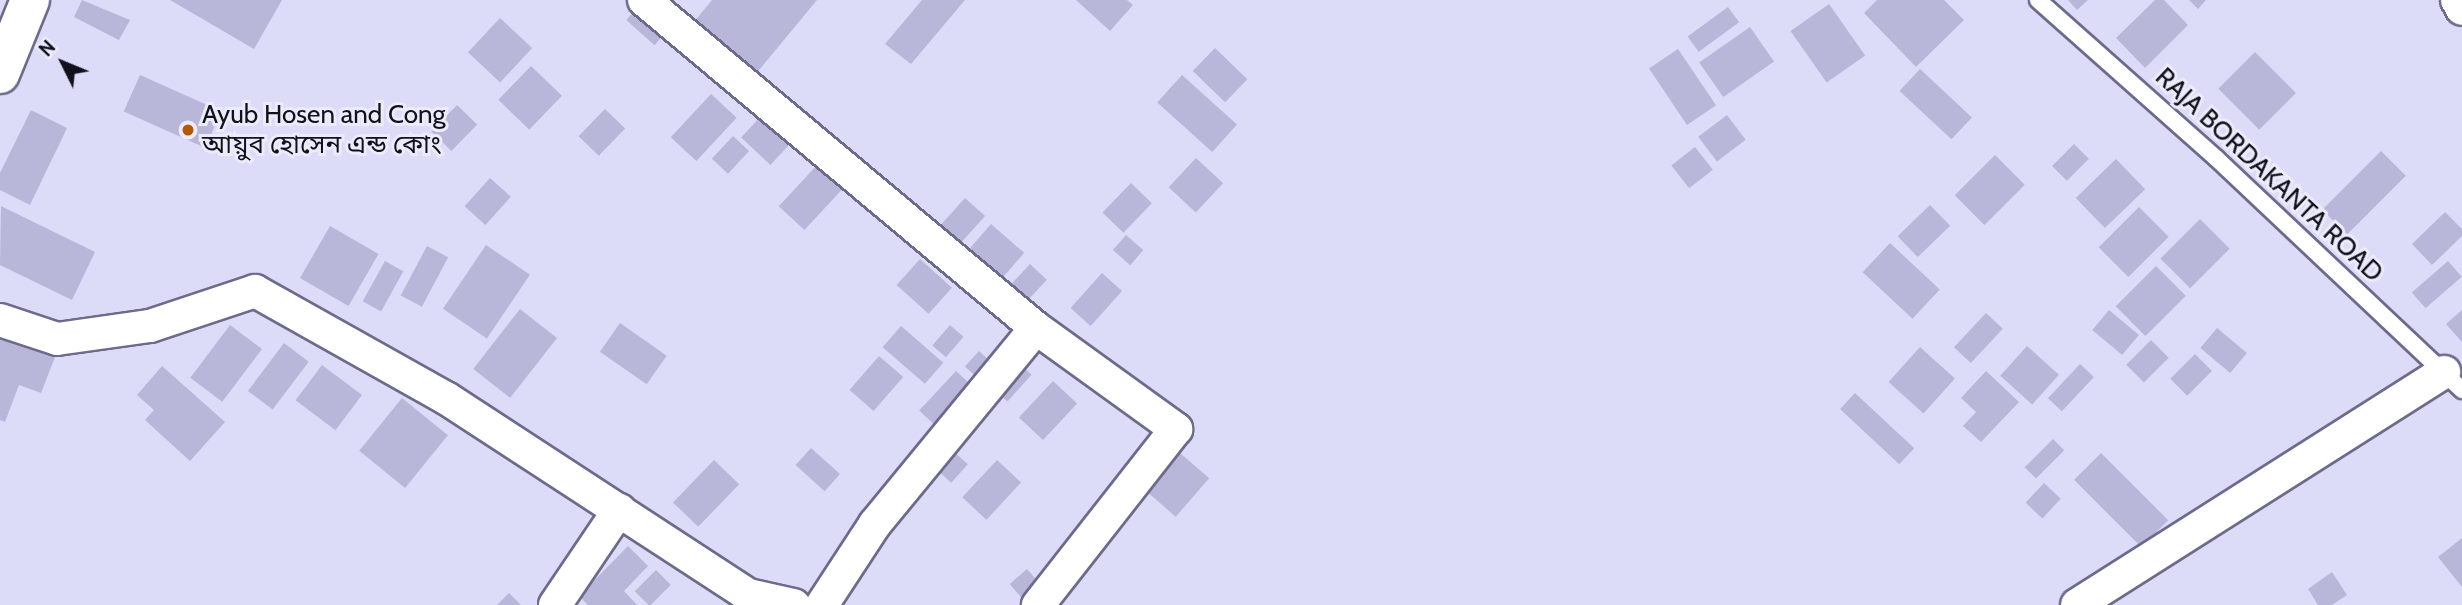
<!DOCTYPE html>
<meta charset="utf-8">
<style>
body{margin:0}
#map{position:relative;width:2462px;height:605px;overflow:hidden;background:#dcdcf9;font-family:Cabin,"Noto Sans Bengali",sans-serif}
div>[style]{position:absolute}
.building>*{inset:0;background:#b8b7da;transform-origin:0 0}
.roads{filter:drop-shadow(2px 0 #6c6b8b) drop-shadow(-2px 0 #6c6b8b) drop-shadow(0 2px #6c6b8b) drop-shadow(0 -2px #6c6b8b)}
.lane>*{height:16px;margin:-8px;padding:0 8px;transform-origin:8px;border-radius:8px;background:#fff}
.street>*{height:32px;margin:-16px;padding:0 16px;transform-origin:16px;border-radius:16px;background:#fff}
.highway>*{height:38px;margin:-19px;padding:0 19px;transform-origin:19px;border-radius:19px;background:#fff}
.dots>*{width:19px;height:19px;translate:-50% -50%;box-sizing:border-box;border:4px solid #ebebfa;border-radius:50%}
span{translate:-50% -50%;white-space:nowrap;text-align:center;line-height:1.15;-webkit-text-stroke:6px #ebebfa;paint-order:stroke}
.poi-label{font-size:26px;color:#11101d}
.left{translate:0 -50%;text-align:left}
.street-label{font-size:26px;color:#11101d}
.north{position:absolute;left:28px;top:28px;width:70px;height:70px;-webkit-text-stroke:5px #ebebfa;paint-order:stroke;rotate:313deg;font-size:19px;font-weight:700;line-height:28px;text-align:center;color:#11101d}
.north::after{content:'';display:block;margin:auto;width:24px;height:32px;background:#11101d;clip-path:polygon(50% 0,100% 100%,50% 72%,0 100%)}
</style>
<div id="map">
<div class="building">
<i style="clip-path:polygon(82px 0,130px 20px,119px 40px,74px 17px)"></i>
<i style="clip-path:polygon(170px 0,282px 0,254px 49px)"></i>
<i style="clip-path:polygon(712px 0,817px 0,755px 75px,693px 23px)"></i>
<i style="clip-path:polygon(922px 0,965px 0,911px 64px,885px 44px)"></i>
<i style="clip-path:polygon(1076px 0,1127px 0,1133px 5px,1110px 31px)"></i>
<i style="clip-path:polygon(1877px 0,1944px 0,1964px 20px,1916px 67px,1864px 13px)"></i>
<i style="clip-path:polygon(2068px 0,2088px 0,2077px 10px)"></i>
<i style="clip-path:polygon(2155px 0,2164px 0,2188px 25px,2145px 68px,2116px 38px)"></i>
<i style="clip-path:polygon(2189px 0,2206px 0,2198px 9px)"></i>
<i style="left:1829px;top:4px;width:63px;height:47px;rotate:55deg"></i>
<i style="left:1728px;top:7px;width:19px;height:50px;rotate:54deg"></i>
<i style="left:637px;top:8px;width:38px;height:16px;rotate:42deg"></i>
<i style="left:500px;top:18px;width:44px;height:47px;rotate:43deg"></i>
<i style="left:1750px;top:27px;width:42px;height:62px;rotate:55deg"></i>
<i style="left:1215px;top:48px;width:45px;height:32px;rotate:44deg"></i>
<i style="left:1678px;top:49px;width:68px;height:35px;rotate:56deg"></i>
<i style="left:2255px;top:52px;width:58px;height:52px;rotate:45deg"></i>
<i style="left:531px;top:66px;width:43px;height:47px;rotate:44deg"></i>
<i style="left:1920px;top:69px;width:71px;height:30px;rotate:43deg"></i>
<i style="left:140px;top:75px;width:89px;height:40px;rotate:24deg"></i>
<i style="left:1182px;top:75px;width:74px;height:37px;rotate:42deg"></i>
<i style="left:711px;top:94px;width:35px;height:59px;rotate:43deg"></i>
<i style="left:457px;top:105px;width:28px;height:37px;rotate:44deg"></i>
<i style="left:605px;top:109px;width:28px;height:38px;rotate:44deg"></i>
<i style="clip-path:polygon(31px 110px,67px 128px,30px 205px,0 190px,0 173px)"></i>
<i style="left:765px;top:112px;width:40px;height:35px;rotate:43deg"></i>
<i style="left:1727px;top:115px;width:31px;height:36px;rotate:53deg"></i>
<i style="left:733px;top:136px;width:22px;height:31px;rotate:43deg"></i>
<i style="left:2074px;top:144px;width:21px;height:31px;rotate:45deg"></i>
<i style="left:1695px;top:147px;width:29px;height:30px;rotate:52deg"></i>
<i style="left:2381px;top:151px;width:35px;height:83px;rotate:45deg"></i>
<i style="left:1995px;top:155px;width:42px;height:57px;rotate:45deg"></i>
<i style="left:1196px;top:158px;width:37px;height:40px;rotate:43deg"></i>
<i style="left:2116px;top:159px;width:42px;height:56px;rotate:46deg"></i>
<i style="left:819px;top:163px;width:35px;height:59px;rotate:43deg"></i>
<i style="left:490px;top:178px;width:28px;height:38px;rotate:42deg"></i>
<i style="left:1131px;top:183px;width:29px;height:41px;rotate:44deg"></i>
<i style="left:965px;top:198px;width:27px;height:37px;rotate:42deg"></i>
<i style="left:1930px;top:205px;width:29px;height:45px;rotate:46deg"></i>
<i style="clip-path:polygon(1px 206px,95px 252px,72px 300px,0 265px)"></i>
<i style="left:2139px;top:207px;width:42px;height:57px;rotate:45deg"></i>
<i style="clip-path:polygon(2445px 212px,2462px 229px,2462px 236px,2432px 265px,2412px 244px)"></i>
<i style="left:2200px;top:219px;width:42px;height:56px;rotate:45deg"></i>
<i style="left:991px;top:224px;width:44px;height:42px;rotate:41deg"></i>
<i style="left:330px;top:226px;width:56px;height:60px;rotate:30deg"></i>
<i style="left:1126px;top:235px;width:23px;height:20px;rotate:41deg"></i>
<i style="left:1890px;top:243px;width:68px;height:40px;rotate:43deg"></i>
<i style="left:486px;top:245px;width:53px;height:77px;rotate:34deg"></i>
<i style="left:427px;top:246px;width:24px;height:56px;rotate:28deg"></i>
<i style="left:920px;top:259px;width:43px;height:35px;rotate:42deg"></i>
<i style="left:385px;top:261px;width:21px;height:46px;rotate:29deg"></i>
<i style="left:2448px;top:261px;width:21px;height:48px;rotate:49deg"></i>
<i style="left:1030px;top:264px;width:23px;height:30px;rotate:43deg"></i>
<i style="left:2156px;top:266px;width:42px;height:57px;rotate:45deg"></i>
<i style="left:1102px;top:273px;width:27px;height:47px;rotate:42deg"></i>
<i style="left:520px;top:309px;width:47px;height:76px;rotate:38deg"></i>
<i style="left:2109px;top:310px;width:39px;height:26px;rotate:40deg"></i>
<i style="clip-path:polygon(2462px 310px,2462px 342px,2446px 324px)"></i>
<i style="left:1986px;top:313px;width:23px;height:47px;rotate:43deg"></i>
<i style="left:620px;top:323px;width:57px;height:35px;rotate:35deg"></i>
<i style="left:230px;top:325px;width:40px;height:66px;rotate:37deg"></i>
<i style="left:950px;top:325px;width:18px;height:27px;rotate:41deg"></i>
<i style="left:901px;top:326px;width:56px;height:28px;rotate:41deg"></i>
<i style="left:2217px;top:328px;width:39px;height:26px;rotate:40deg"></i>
<i style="clip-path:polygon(0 337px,55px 357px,41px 393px,19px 385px,5px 422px,0 420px)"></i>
<i style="left:2151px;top:340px;width:25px;height:35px;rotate:45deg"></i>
<i style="left:284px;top:343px;width:31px;height:60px;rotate:37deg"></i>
<i style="left:2027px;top:346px;width:43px;height:40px;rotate:42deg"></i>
<i style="left:1920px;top:347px;width:47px;height:47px;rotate:42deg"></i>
<i style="left:979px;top:351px;width:24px;height:21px;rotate:42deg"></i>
<i style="left:2195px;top:354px;width:24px;height:35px;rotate:45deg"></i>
<i style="left:879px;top:356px;width:32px;height:45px;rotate:41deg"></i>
<i style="left:1013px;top:358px;width:25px;height:36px;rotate:42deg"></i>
<i style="left:2080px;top:364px;width:19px;height:47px;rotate:43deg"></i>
<i style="left:322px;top:365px;width:50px;height:44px;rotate:37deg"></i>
<i style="clip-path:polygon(162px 366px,225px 422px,190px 461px,145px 420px,154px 410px,137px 395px)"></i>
<i style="left:956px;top:371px;width:25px;height:54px;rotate:43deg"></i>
<i style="clip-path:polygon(1986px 371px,2019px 402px,1981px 442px,1963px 426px,1976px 412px,1961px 398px)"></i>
<i style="left:1053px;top:381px;width:33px;height:50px;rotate:43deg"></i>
<i style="left:1855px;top:393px;width:81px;height:22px;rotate:43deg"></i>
<i style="left:402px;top:398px;width:59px;height:68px;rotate:39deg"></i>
<i style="left:930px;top:430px;width:51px;height:25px;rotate:42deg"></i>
<i style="left:2053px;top:439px;width:16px;height:40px;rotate:45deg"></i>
<i style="left:811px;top:448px;width:39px;height:23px;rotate:42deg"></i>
<i style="left:1179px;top:452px;width:40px;height:51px;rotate:41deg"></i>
<i style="left:2101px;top:453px;width:95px;height:38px;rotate:45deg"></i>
<i style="left:714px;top:460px;width:35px;height:59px;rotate:44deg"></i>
<i style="left:997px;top:460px;width:33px;height:51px;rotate:43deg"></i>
<i style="left:2044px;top:483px;width:23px;height:27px;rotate:43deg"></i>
<i style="clip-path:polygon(2462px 538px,2462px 587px,2438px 557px)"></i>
<i style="clip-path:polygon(628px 546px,648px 566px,624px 591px,637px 605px,588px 605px,579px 596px)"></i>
<i style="left:1027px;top:569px;width:23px;height:23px;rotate:49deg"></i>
<i style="left:656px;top:570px;width:21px;height:30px;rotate:45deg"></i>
<i style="clip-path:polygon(2332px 572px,2347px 595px,2332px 605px,2318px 605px,2308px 589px)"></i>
<i style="clip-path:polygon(509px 593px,521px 605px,497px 605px)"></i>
</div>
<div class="roads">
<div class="lane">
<i style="left:2038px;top:0;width:239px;rotate:41.6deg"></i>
<i style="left:2217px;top:159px;width:337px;rotate:43.3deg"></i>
</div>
<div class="street">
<i style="left:644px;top:0;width:511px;rotate:39.92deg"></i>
<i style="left:1036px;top:328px;width:254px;rotate:129.4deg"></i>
<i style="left:875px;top:524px;width:97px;rotate:123.2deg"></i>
<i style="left:2457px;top:0;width:10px;rotate:61deg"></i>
<i style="left:0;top:320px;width:60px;rotate:18.4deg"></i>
<i style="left:57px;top:339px;width:94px;rotate:-8deg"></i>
<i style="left:150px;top:326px;width:111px;rotate:-18.4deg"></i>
<i style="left:255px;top:291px;width:219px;rotate:29.3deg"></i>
<i style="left:446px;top:398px;width:361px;rotate:33.1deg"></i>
<i style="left:748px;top:595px;width:47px;rotate:12.3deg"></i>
<i style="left:1036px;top:328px;width:173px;rotate:35.8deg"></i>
<i style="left:1176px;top:429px;width:224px;rotate:128.1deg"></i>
<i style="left:555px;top:605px;width:115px;rotate:-56deg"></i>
<i style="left:2077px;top:605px;width:435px;rotate:-32.4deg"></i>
</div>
<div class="highway">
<i style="left:0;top:74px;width:80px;rotate:-67.9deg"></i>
</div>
</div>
<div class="dots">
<i style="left:188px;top:130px;background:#b55706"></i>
</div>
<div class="poi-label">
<span class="left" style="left:202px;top:130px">Ayub Hosen and Cong<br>আয়ুব হোসেন এন্ড কোং</span>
</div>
<div class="street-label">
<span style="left:2269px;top:175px;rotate:43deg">RAJA BORDAKANTA ROAD</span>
</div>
<div class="north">N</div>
</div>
